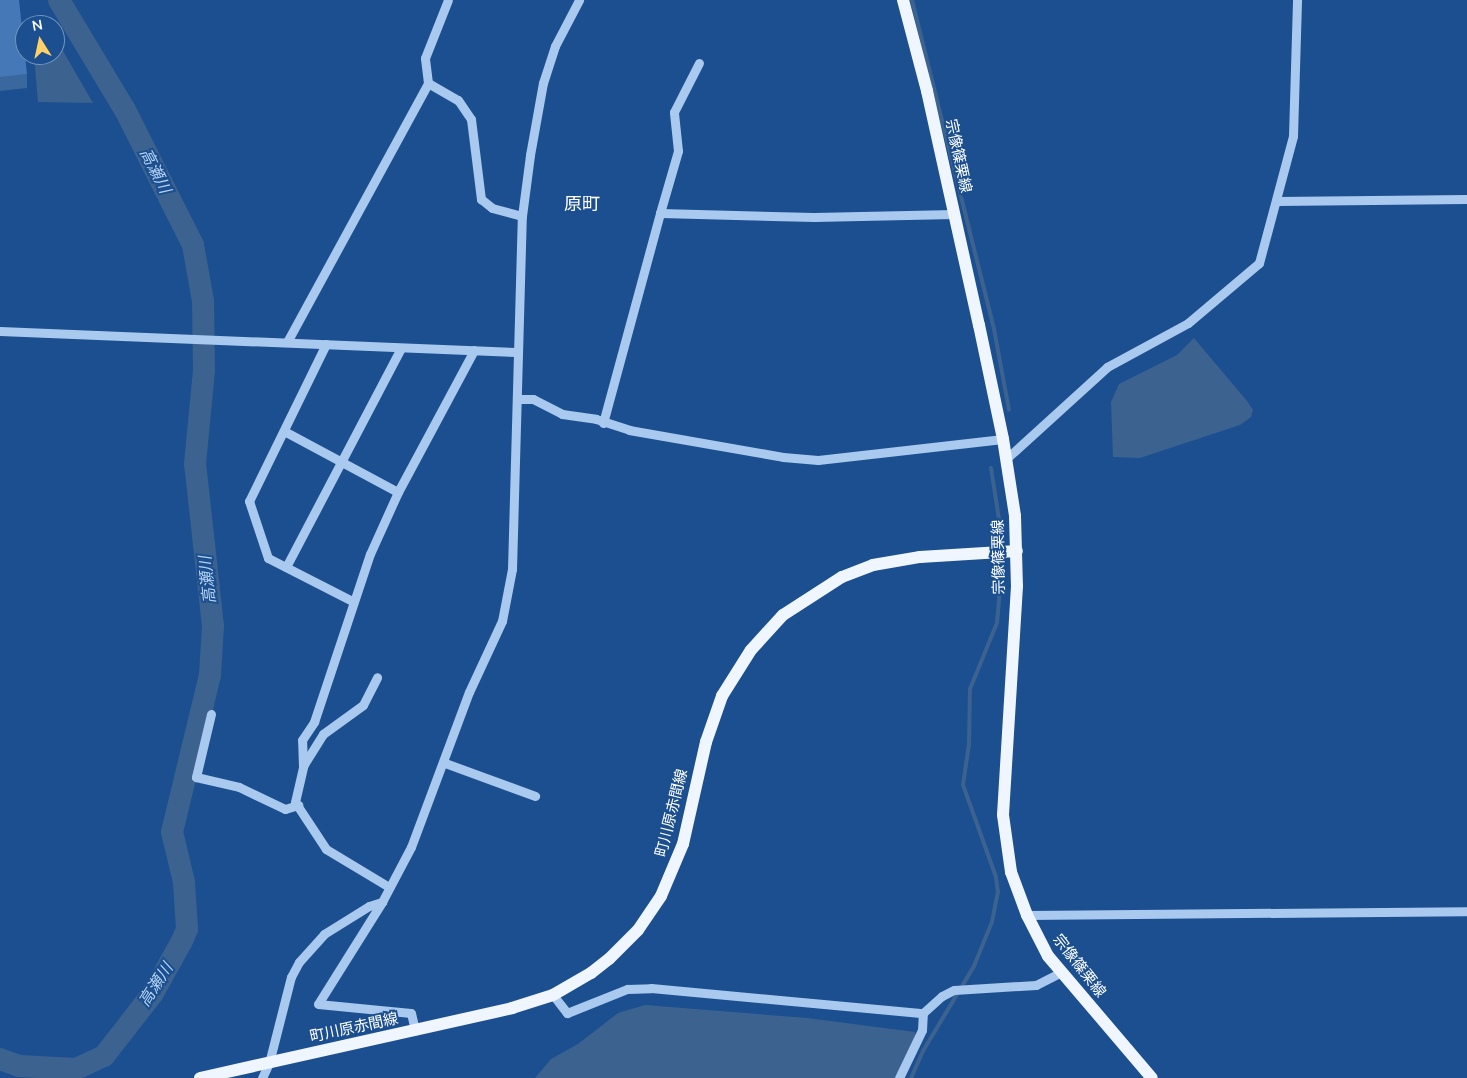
<!DOCTYPE html>
<meta charset="utf-8">
<style>
body{margin:0}
#map{position:relative;width:1467px;height:1078px;overflow:hidden;background:#1b4f8f;font-family:"Nunito Sans","Noto Sans JP",sans-serif}
div>[style]{position:absolute}
.water>*{inset:0;background:#3c6290}
.stream>*{height:4px;margin:-2px;padding:0 2px;transform-origin:2px;border-radius:2px;background:#3c6290}
.river>*{height:22px;margin:-11px;padding:0 11px;transform-origin:11px;border-radius:11px;background:#3c6290}
.minor>*{height:9px;margin:-4.5px;padding:0 4.5px;transform-origin:4.5px;border-radius:4.5px;background:#a9c9ee}
.major>*{height:12px;margin:-6px;padding:0 6px;transform-origin:6px;border-radius:6px;background:#f0f6ff}
.wall>*{inset:0;background:#3a679d}
.building>*{inset:0;background:#4478b7}
span{translate:-50% -50%;white-space:nowrap;text-align:center;line-height:1.15;-webkit-text-stroke:4px #1b4f8f;paint-order:stroke}
.street-label{font-size:15px;color:#fff}
.water-label{font-size:16px;color:#b5d3f5;font-style:italic}
.quarter-label{font-size:18px;color:#fff}
.north{position:absolute;left:15px;top:15px;width:50px;height:50px;box-sizing:border-box;background:#1b4f8f;border:1px solid #7695bc;border-radius:50%;rotate:350deg;font-size:14px;font-weight:700;line-height:20px;text-align:center;color:#fff}
.north::after{content:'';display:block;margin:auto;width:18px;height:22px;background:#ffd166;clip-path:polygon(50% 0,100% 100%,50% 72%,0 100%)}
</style>
<div id="map">
<div class="water">
<i style="clip-path:polygon(36px 17px,45px 20px,48px 25px,32px 25px,31px 18px)"></i>
<i style="clip-path:polygon(55px 37px,93px 103px,38px 102px,34px 55px,55px 55px)"></i>
<i style="clip-path:polygon(1194px 338px,1247px 401px,1253px 410px,1251px 417px,1240px 425px,1140px 458px,1113px 457px,1111px 402px,1119px 384px,1177px 355px)"></i>
<i style="clip-path:polygon(645px 1005px,807px 1018px,915px 1032px,915px 1040px,895px 1078px,535px 1078px,551px 1059px,578px 1044px,618px 1013px)"></i>
</div>
<div class="stream">
<i style="left:912px;top:0;width:339px;rotate:76deg"></i>
<i style="left:994px;top:329px;width:82px;rotate:79.5deg"></i>
<i style="left:991px;top:468px;width:52px;rotate:81.1deg"></i>
<i style="left:911px;top:1078px;width:30px;rotate:-66deg"></i>
<i style="left:923px;top:1051px;width:99px;rotate:-59deg"></i>
<i style="left:974px;top:966px;width:48px;rotate:-67.8deg"></i>
<i style="left:992px;top:922px;width:31px;rotate:-79deg"></i>
<i style="left:998px;top:892px;width:15px;rotate:-98deg"></i>
<i style="left:996px;top:877px;width:98px;rotate:-109.7deg"></i>
<i style="left:963px;top:785px;width:41px;rotate:-81.7deg"></i>
<i style="left:969px;top:744px;width:55px;rotate:-89deg"></i>
<i style="left:970px;top:689px;width:71px;rotate:-67.8deg"></i>
<i style="left:997px;top:623px;width:37px;rotate:-85deg"></i>
</div>
<div class="river">
<i style="left:0;top:1059px;width:20px;rotate:20deg"></i>
<i style="left:19px;top:1066px;width:57px;rotate:3deg"></i>
<i style="left:76px;top:1069px;width:31px;rotate:-25deg"></i>
<i style="left:104px;top:1056px;width:80px;rotate:-52.1deg"></i>
<i style="left:153px;top:993px;width:60px;rotate:-60.9deg"></i>
<i style="left:182px;top:941px;width:13px;rotate:-67deg"></i>
<i style="left:187px;top:929px;width:47px;rotate:-93.7deg"></i>
<i style="left:184px;top:882px;width:51px;rotate:-103.5deg"></i>
<i style="left:172px;top:832px;width:162px;rotate:-76.4deg"></i>
<i style="left:210px;top:675px;width:49px;rotate:-86.5deg"></i>
<i style="left:213px;top:626px;width:163px;rotate:-96.3deg"></i>
<i style="left:195px;top:464px;width:93px;rotate:-84.5deg"></i>
<i style="left:204px;top:371px;width:70px;rotate:-90.8deg"></i>
<i style="left:203px;top:301px;width:57px;rotate:-100.1deg"></i>
<i style="left:193px;top:245px;width:151px;rotate:-116.7deg"></i>
<i style="left:125px;top:110px;width:128px;rotate:-121deg"></i>
</div>
<div class="minor">
<i style="left:428px;top:83px;width:34px;rotate:30deg"></i>
<i style="left:458px;top:100px;width:23px;rotate:56deg"></i>
<i style="left:471px;top:119px;width:81px;rotate:82.9deg"></i>
<i style="left:481px;top:199px;width:14px;rotate:39deg"></i>
<i style="left:492px;top:208px;width:31px;rotate:15deg"></i>
<i style="left:1277px;top:201px;width:190px;rotate:-0.6deg"></i>
<i style="left:660px;top:213px;width:65px;rotate:-73.8deg"></i>
<i style="left:678px;top:151px;width:39px;rotate:-96deg"></i>
<i style="left:674px;top:112px;width:55px;rotate:-63deg"></i>
<i style="left:0;top:331px;width:517px;rotate:2.33deg"></i>
<i style="left:287px;top:342px;width:295px;rotate:-61.4deg"></i>
<i style="left:428px;top:83px;width:25px;rotate:-97deg"></i>
<i style="left:425px;top:58px;width:62px;rotate:-68.4deg"></i>
<i style="left:326px;top:344px;width:175px;rotate:116.1deg"></i>
<i style="left:249px;top:501px;width:60px;rotate:71.6deg"></i>
<i style="left:268px;top:558px;width:94px;rotate:27.1deg"></i>
<i style="left:517px;top:399px;width:16px"></i>
<i style="left:533px;top:399px;width:33px;rotate:27deg"></i>
<i style="left:562px;top:414px;width:34px;rotate:8deg"></i>
<i style="left:596px;top:419px;width:35px;rotate:18deg"></i>
<i style="left:629px;top:430px;width:156px;rotate:9.9deg"></i>
<i style="left:783px;top:457px;width:35px;rotate:5deg"></i>
<i style="left:818px;top:460px;width:186px;rotate:-6.5deg"></i>
<i style="left:603px;top:423px;width:218px;rotate:-74.8deg"></i>
<i style="left:660px;top:213px;width:154px;rotate:1.5deg"></i>
<i style="left:814px;top:217px;width:140px;rotate:-1.2deg"></i>
<i style="left:284px;top:431px;width:129px;rotate:28.2deg"></i>
<i style="left:1006px;top:459px;width:137px;rotate:-42.3deg"></i>
<i style="left:1107px;top:367px;width:92px;rotate:-28.5deg"></i>
<i style="left:1188px;top:323px;width:93px;rotate:-40.2deg"></i>
<i style="left:1259px;top:263px;width:131px;rotate:-75deg"></i>
<i style="left:1293px;top:136px;width:136px;rotate:-88.3deg"></i>
<i style="left:286px;top:567px;width:247px;rotate:-62.3deg"></i>
<i style="left:211px;top:714px;width:65px;rotate:103.4deg"></i>
<i style="left:196px;top:777px;width:44px;rotate:13.1deg"></i>
<i style="left:239px;top:787px;width:51px;rotate:25.6deg"></i>
<i style="left:285px;top:809px;width:14px;rotate:-17deg"></i>
<i style="left:445px;top:763px;width:96px;rotate:20.1deg"></i>
<i style="left:303px;top:766px;width:38px;rotate:-58deg"></i>
<i style="left:323px;top:734px;width:49px;rotate:-35.9deg"></i>
<i style="left:363px;top:705px;width:31px;rotate:-63deg"></i>
<i style="left:389px;top:887px;width:74px;rotate:-148.9deg"></i>
<i style="left:326px;top:849px;width:56px;rotate:-123.4deg"></i>
<i style="left:295px;top:802px;width:37px;rotate:-77deg"></i>
<i style="left:303px;top:766px;width:26px;rotate:-92deg"></i>
<i style="left:302px;top:740px;width:22px;rotate:-56deg"></i>
<i style="left:314px;top:722px;width:177px;rotate:-71.6deg"></i>
<i style="left:370px;top:554px;width:68px;rotate:-65.7deg"></i>
<i style="left:398px;top:492px;width:161px;rotate:-61.8deg"></i>
<i style="left:382px;top:902px;width:120px;rotate:122.1deg"></i>
<i style="left:318px;top:1004px;width:93px;rotate:5.5deg"></i>
<i style="left:411px;top:1013px;width:18px;rotate:77deg"></i>
<i style="left:1027px;top:915px;width:440px;rotate:-0.5deg"></i>
<i style="left:553px;top:995px;width:23px;rotate:52deg"></i>
<i style="left:567px;top:1013px;width:65px;rotate:-21.8deg"></i>
<i style="left:627px;top:989px;width:24px;rotate:-2deg"></i>
<i style="left:651px;top:988px;width:273px;rotate:5.3deg"></i>
<i style="left:262px;top:1078px;width:17px;rotate:-65deg"></i>
<i style="left:269px;top:1063px;width:89px;rotate:-75.7deg"></i>
<i style="left:291px;top:977px;width:17px;rotate:-62deg"></i>
<i style="left:299px;top:962px;width:38px;rotate:-48deg"></i>
<i style="left:324px;top:934px;width:53px;rotate:-31.9deg"></i>
<i style="left:369px;top:906px;width:14px;rotate:-17deg"></i>
<i style="left:382px;top:902px;width:62px;rotate:-62.2deg"></i>
<i style="left:411px;top:847px;width:165px;rotate:-69.5deg"></i>
<i style="left:469px;top:692px;width:78px;rotate:-65.1deg"></i>
<i style="left:502px;top:621px;width:53px;rotate:-79.1deg"></i>
<i style="left:512px;top:569px;width:353px;rotate:-88.4deg"></i>
<i style="left:522px;top:216px;width:62px;rotate:-82.5deg"></i>
<i style="left:530px;top:155px;width:73px;rotate:-79.8deg"></i>
<i style="left:543px;top:83px;width:39px;rotate:-72deg"></i>
<i style="left:555px;top:46px;width:52px;rotate:-62.4deg"></i>
<i style="left:899px;top:1078px;width:53px;rotate:-64.4deg"></i>
<i style="left:922px;top:1030px;width:17px;rotate:-87deg"></i>
<i style="left:923px;top:1013px;width:25px;rotate:-42deg"></i>
<i style="left:942px;top:996px;width:13px;rotate:-27deg"></i>
<i style="left:954px;top:990px;width:82px;rotate:-3.5deg"></i>
<i style="left:1036px;top:985px;width:28px;rotate:-27deg"></i>
</div>
<div class="major">
<i style="left:903px;top:0;width:94px;rotate:75.2deg"></i>
<i style="left:927px;top:91px;width:240px;rotate:77.5deg"></i>
<i style="left:979px;top:325px;width:116px;rotate:78.1deg"></i>
<i style="left:1003px;top:439px;width:78px;rotate:81.1deg"></i>
<i style="left:1015px;top:516px;width:70px;rotate:88.4deg"></i>
<i style="left:1017px;top:586px;width:229px;rotate:93.5deg"></i>
<i style="left:1003px;top:815px;width:58px;rotate:82deg"></i>
<i style="left:1011px;top:872px;width:46px;rotate:69.6deg"></i>
<i style="left:1027px;top:915px;width:46px;rotate:62.9deg"></i>
<i style="left:1048px;top:956px;width:160px;rotate:49.6deg"></i>
<i style="left:200px;top:1078px;width:320px;rotate:-12.6deg"></i>
<i style="left:512px;top:1008px;width:43px;rotate:-17.6deg"></i>
<i style="left:553px;top:995px;width:44px;rotate:-30.1deg"></i>
<i style="left:591px;top:973px;width:23px;rotate:-38deg"></i>
<i style="left:609px;top:959px;width:41px;rotate:-45deg"></i>
<i style="left:638px;top:930px;width:41px;rotate:-55.9deg"></i>
<i style="left:661px;top:896px;width:56px;rotate:-67.1deg"></i>
<i style="left:683px;top:844px;width:105px;rotate:-77.3deg"></i>
<i style="left:706px;top:742px;width:49px;rotate:-70.8deg"></i>
<i style="left:722px;top:696px;width:54px;rotate:-57.8deg"></i>
<i style="left:751px;top:650px;width:47px;rotate:-47.6deg"></i>
<i style="left:783px;top:615px;width:70px;rotate:-32.8deg"></i>
<i style="left:842px;top:577px;width:33px;rotate:-21deg"></i>
<i style="left:873px;top:565px;width:48px;rotate:-9.7deg"></i>
<i style="left:920px;top:557px;width:97px;rotate:-3.5deg"></i>
</div>
<div class="wall">
<i style="clip-path:polygon(0 0,27px 74px,27px 88px,0 91px)"></i>
</div>
<div class="building">
<i style="clip-path:polygon(0 0,19px 0,27px 74px,0 77px)"></i>
</div>
<div class="street-label">
<span style="left:958px;top:156px;rotate:78deg">宗像篠栗線</span>
<span style="left:999px;top:557px;rotate:-91deg">宗像篠栗線</span>
<span style="left:672px;top:813px;rotate:-76deg">町川原赤間線</span>
<span style="left:1079px;top:966px;rotate:52deg">宗像篠栗線</span>
<span style="left:354px;top:1028px;rotate:-12deg">町川原赤間線</span>
</div>
<div class="water-label">
<span style="left:155px;top:171px;rotate:63deg">高瀬川</span>
<span style="left:208px;top:580px;rotate:-96deg">高瀬川</span>
<span style="left:156px;top:985px;rotate:-57deg">高瀬川</span>
</div>
<div class="quarter-label">
<span style="left:582px;top:204px">原町</span>
</div>
<div class="north">N</div>
</div>
